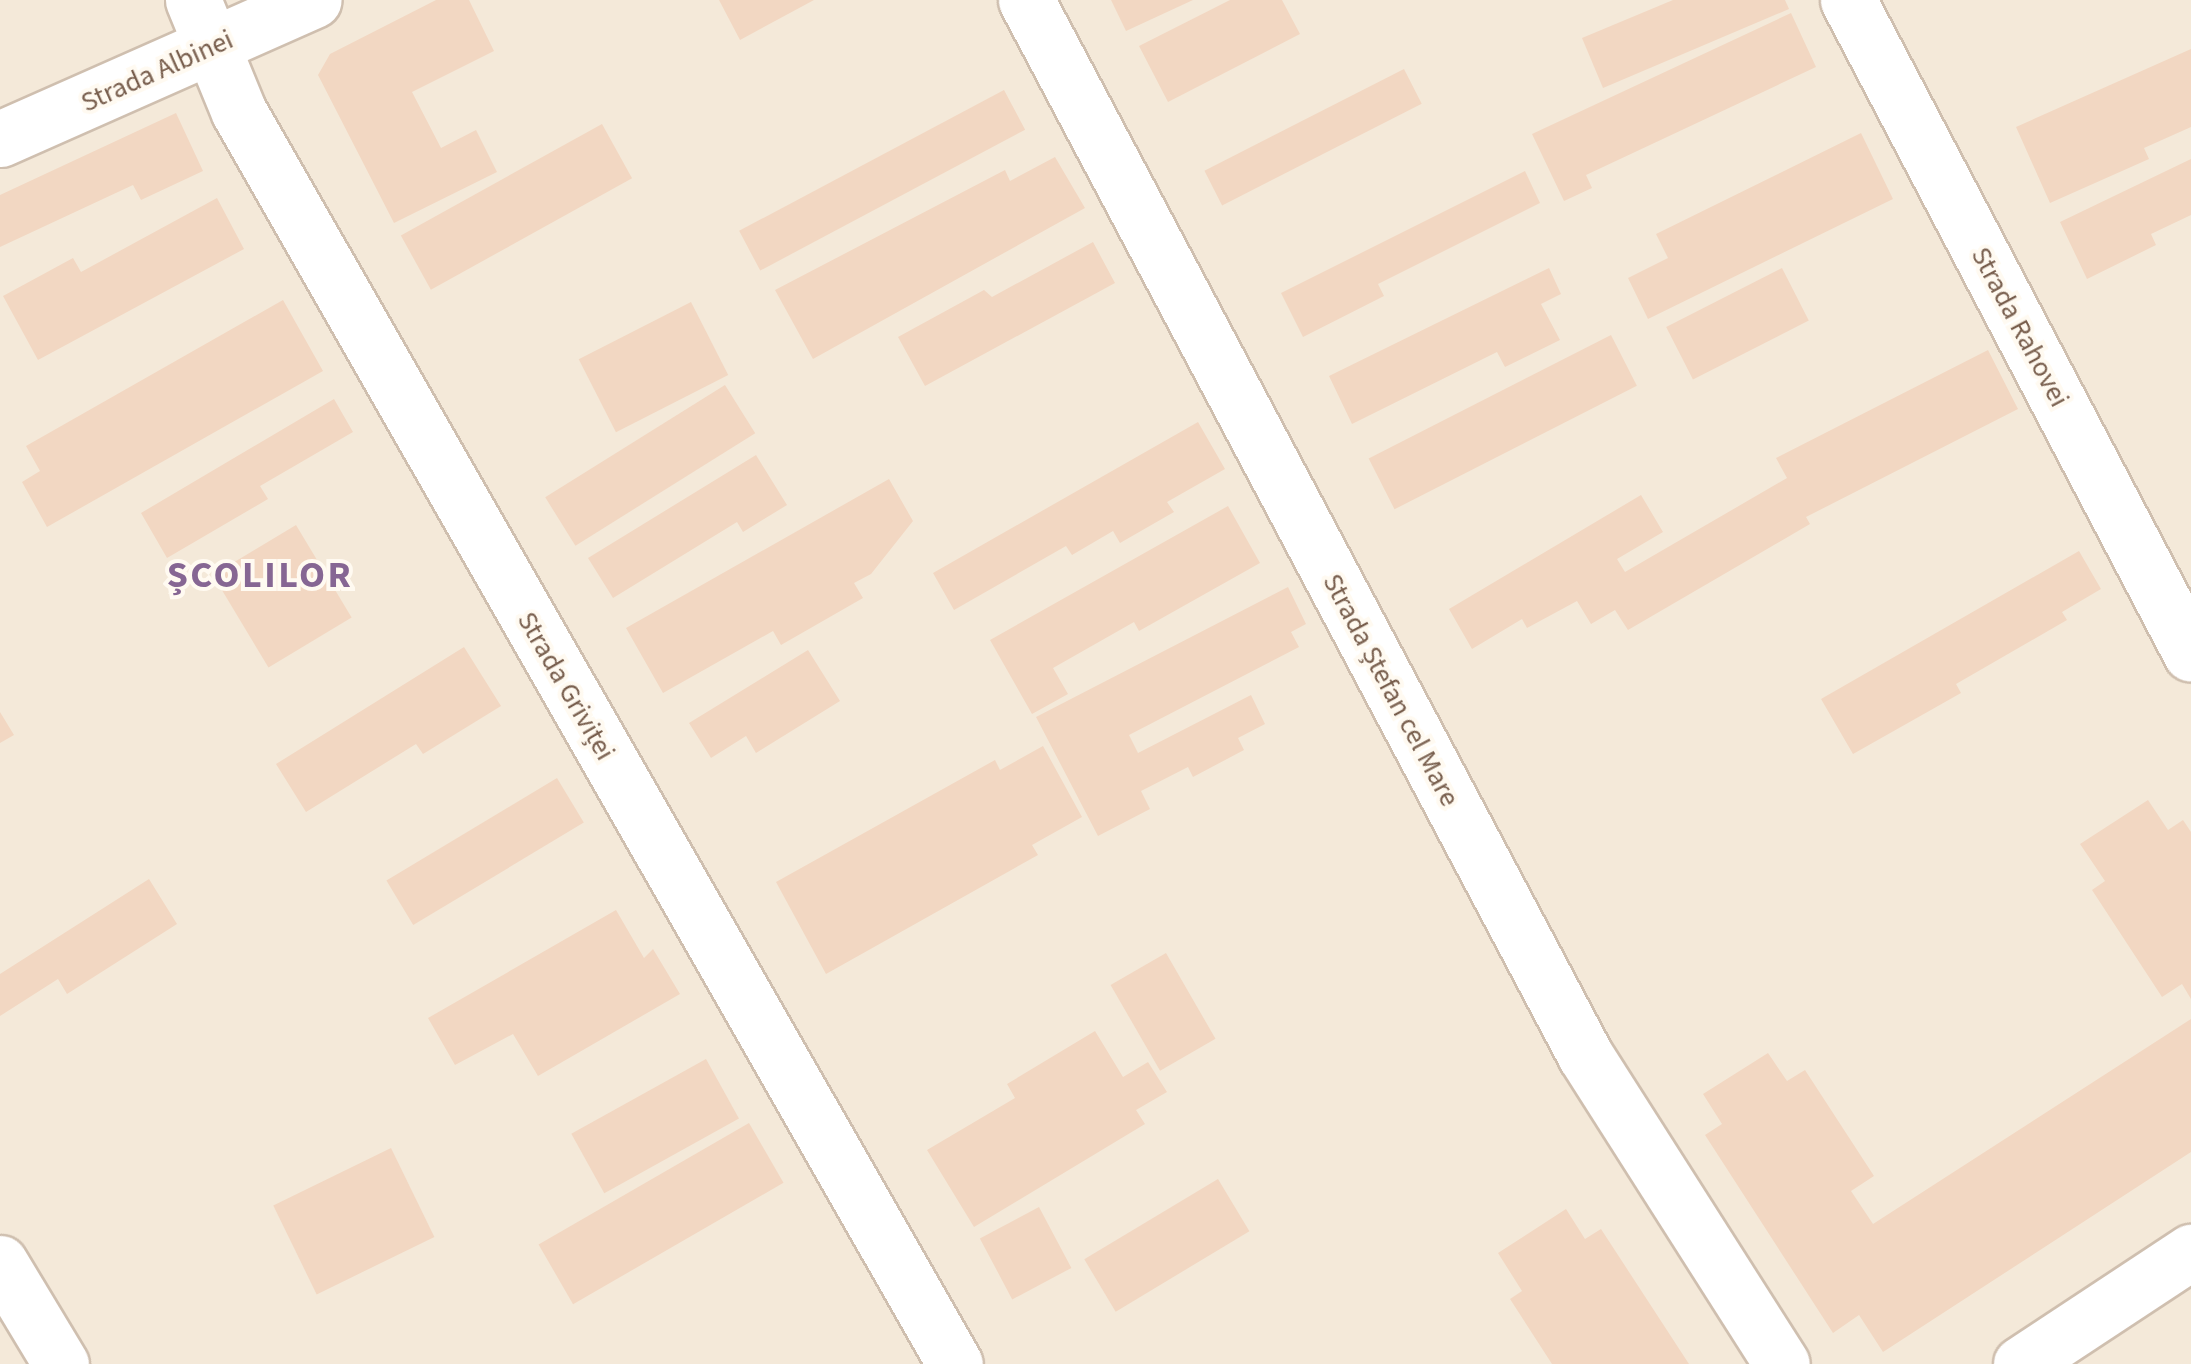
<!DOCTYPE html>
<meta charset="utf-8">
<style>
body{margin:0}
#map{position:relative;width:2191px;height:1364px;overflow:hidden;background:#fcf6ea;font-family:"Source Sans 3",sans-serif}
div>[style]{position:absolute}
.residential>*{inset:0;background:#f4e9d9;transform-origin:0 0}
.building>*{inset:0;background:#f2d7c2;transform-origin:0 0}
.roads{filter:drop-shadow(2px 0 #cfbfaf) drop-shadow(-2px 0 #cfbfaf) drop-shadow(0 2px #cfbfaf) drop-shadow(0 -2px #cfbfaf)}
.minor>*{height:55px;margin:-27.5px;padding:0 27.5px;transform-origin:27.5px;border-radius:27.5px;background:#fff}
.secondary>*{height:55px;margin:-27.5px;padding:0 27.5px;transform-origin:27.5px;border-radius:27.5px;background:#fff}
span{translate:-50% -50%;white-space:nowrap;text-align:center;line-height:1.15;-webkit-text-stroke:8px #fffaf1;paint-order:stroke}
.street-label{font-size:28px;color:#785e4d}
.district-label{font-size:38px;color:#866693;font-weight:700;letter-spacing:2.5px}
</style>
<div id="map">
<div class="residential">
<i style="left:0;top:0;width:2191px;height:1364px"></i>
</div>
<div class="building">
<i style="clip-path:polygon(436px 0,469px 0,494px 51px,412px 92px,441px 148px,476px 130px,497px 172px,394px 223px,318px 75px,330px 54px)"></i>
<i style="clip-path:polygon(719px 0,814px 0,740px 40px)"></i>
<i style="clip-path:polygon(1111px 0,1193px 0,1126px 31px)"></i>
<i style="clip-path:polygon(1230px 0,1282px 0,1300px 34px,1168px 102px,1139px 46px)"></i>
<i style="clip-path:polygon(1673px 0,1785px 0,1789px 9px,1603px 88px,1582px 38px)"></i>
<i style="clip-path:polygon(1791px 13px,1816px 67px,1586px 175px,1592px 188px,1564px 201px,1532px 134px)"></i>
<i style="clip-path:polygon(2191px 49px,2191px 127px,2144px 148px,2149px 159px,2050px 203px,2016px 127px)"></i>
<i style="left:1404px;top:69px;width:39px;height:224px;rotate:63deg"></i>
<i style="left:1004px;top:90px;width:45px;height:300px;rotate:62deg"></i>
<i style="clip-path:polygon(176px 113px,203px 171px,141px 200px,133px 185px,0 247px,0 195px)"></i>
<i style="left:602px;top:124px;width:62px;height:230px;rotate:61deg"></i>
<i style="clip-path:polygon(1861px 133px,1893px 199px,1648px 319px,1628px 278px,1668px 258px,1656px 234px)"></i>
<i style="clip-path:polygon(1055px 157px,1085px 208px,813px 359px,775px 290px,1005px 170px,1010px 181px)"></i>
<i style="clip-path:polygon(2191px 159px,2191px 215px,2151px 234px,2156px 245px,2087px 279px,2060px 222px)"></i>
<i style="clip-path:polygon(1525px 171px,1540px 203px,1378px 284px,1384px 296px,1303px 337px,1281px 293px)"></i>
<i style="clip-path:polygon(217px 198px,244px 249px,38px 360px,3px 296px,73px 258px,81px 272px)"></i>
<i style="clip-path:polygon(1093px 242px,1115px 283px,925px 386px,898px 337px,984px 290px,992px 297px)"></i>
<i style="clip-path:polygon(1549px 268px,1561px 294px,1541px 304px,1560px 340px,1505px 367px,1497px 352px,1352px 424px,1329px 376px)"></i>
<i style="left:1782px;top:268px;width:59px;height:130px;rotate:63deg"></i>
<i style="clip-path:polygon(283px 300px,323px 371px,47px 527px,22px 482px,40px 471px,26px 446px)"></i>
<i style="left:691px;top:302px;width:82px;height:126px;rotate:63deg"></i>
<i style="left:1611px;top:335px;width:57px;height:272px;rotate:63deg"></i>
<i style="clip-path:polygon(1988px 350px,2018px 409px,1806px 517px,1810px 524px,1628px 630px,1615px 610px,1591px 624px,1577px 601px,1527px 628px,1522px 619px,1472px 649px,1449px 609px,1641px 495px,1663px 532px,1617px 559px,1625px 572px,1787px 478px,1776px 458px)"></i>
<i style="left:725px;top:385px;width:57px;height:212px;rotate:58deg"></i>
<i style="clip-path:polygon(334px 399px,353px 432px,260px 486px,268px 499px,167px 558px,141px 513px)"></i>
<i style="clip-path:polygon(1198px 422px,1225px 469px,1167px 502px,1174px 512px,1120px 543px,1113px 531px,1072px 555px,1066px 546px,954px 610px,933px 573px)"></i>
<i style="clip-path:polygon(756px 455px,787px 505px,743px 532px,737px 522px,613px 598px,588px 558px)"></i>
<i style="clip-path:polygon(889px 479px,913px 521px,871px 574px,854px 583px,863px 598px,781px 645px,773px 631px,663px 693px,626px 628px)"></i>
<i style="clip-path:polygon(1228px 506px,1260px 563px,1139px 631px,1134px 622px,1053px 668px,1068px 694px,1032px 714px,990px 640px)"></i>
<i style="left:296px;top:525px;width:108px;height:97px;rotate:59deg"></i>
<i style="clip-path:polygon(2079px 551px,2101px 589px,2062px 612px,2067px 620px,1956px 684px,1961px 693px,1853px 754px,1821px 699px)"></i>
<i style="clip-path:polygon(1288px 587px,1306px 624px,1291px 632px,1299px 647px,1129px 735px,1138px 753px,1251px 695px,1265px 724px,1238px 738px,1244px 750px,1193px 777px,1188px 767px,1141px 791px,1150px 809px,1098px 836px,1036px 717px)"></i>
<i style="clip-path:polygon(464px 647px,501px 706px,423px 754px,416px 744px,306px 812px,276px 764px)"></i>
<i style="clip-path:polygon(808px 650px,840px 701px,756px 753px,746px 736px,711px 758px,689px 723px)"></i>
<i style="clip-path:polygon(0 712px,14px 735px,0 743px)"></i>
<i style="clip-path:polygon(1043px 746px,1082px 817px,1032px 845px,1038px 855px,826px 974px,776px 882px,995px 760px,1000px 770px)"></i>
<i style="left:557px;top:778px;width:52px;height:199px;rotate:59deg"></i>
<i style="clip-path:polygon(2148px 800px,2168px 830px,2183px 820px,2191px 832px,2191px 999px,2182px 984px,2162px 997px,2092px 890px,2105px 881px,2080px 844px)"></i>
<i style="clip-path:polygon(149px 879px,177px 924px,67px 994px,58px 979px,0 1016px,0 974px)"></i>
<i style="clip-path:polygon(616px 910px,644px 958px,653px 949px,680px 994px,538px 1076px,513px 1034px,455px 1065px,428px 1018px)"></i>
<i style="left:1166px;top:953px;width:99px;height:64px;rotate:60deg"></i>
<i style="clip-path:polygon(2191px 1019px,2191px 1152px,1883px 1352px,1859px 1315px,1833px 1333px,1705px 1135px,1722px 1124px,1703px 1094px,1768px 1053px,1787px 1081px,1805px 1070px,1874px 1176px,1851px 1191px,1873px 1224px)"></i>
<i style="clip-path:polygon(1095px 1031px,1123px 1077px,1148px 1062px,1167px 1092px,1136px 1110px,1145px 1124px,974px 1227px,927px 1150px,1015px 1098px,1007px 1084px)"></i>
<i style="left:706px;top:1059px;width:68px;height:154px;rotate:61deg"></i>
<i style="left:749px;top:1123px;width:69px;height:243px;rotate:60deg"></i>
<i style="left:391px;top:1148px;width:99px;height:131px;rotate:64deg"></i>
<i style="left:1218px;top:1179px;width:61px;height:156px;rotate:59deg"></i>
<i style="left:1039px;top:1207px;width:69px;height:67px;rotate:62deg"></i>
<i style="clip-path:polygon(1566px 1209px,1585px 1239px,1601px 1229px,1689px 1364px,1552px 1364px,1510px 1299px,1522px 1291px,1498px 1253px)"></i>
</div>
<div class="roads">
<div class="minor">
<i style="left:1026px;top:0;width:1194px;rotate:62.08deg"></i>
<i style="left:1585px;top:1055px;width:366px;rotate:57.5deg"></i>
<i style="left:1848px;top:0;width:738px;rotate:62.32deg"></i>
<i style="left:0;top:139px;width:343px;rotate:-23.9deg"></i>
<i style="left:0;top:1263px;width:118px;rotate:58.9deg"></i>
</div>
<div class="secondary">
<i style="left:193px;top:0;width:121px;rotate:67.7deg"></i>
<i style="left:239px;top:112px;width:1442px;rotate:60.24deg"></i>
<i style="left:2021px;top:1364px;width:204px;rotate:-33.4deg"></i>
</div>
</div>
<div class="street-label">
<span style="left:157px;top:71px;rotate:-24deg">Strada Albinei</span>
<span style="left:2020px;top:327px;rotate:62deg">Strada Rahovei</span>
<span style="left:566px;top:686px;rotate:60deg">Strada Griviței</span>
<span style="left:1391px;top:690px;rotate:62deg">Strada Ștefan cel Mare</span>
</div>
<div class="district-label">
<span style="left:260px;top:576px">ȘCOLILOR</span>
</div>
</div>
